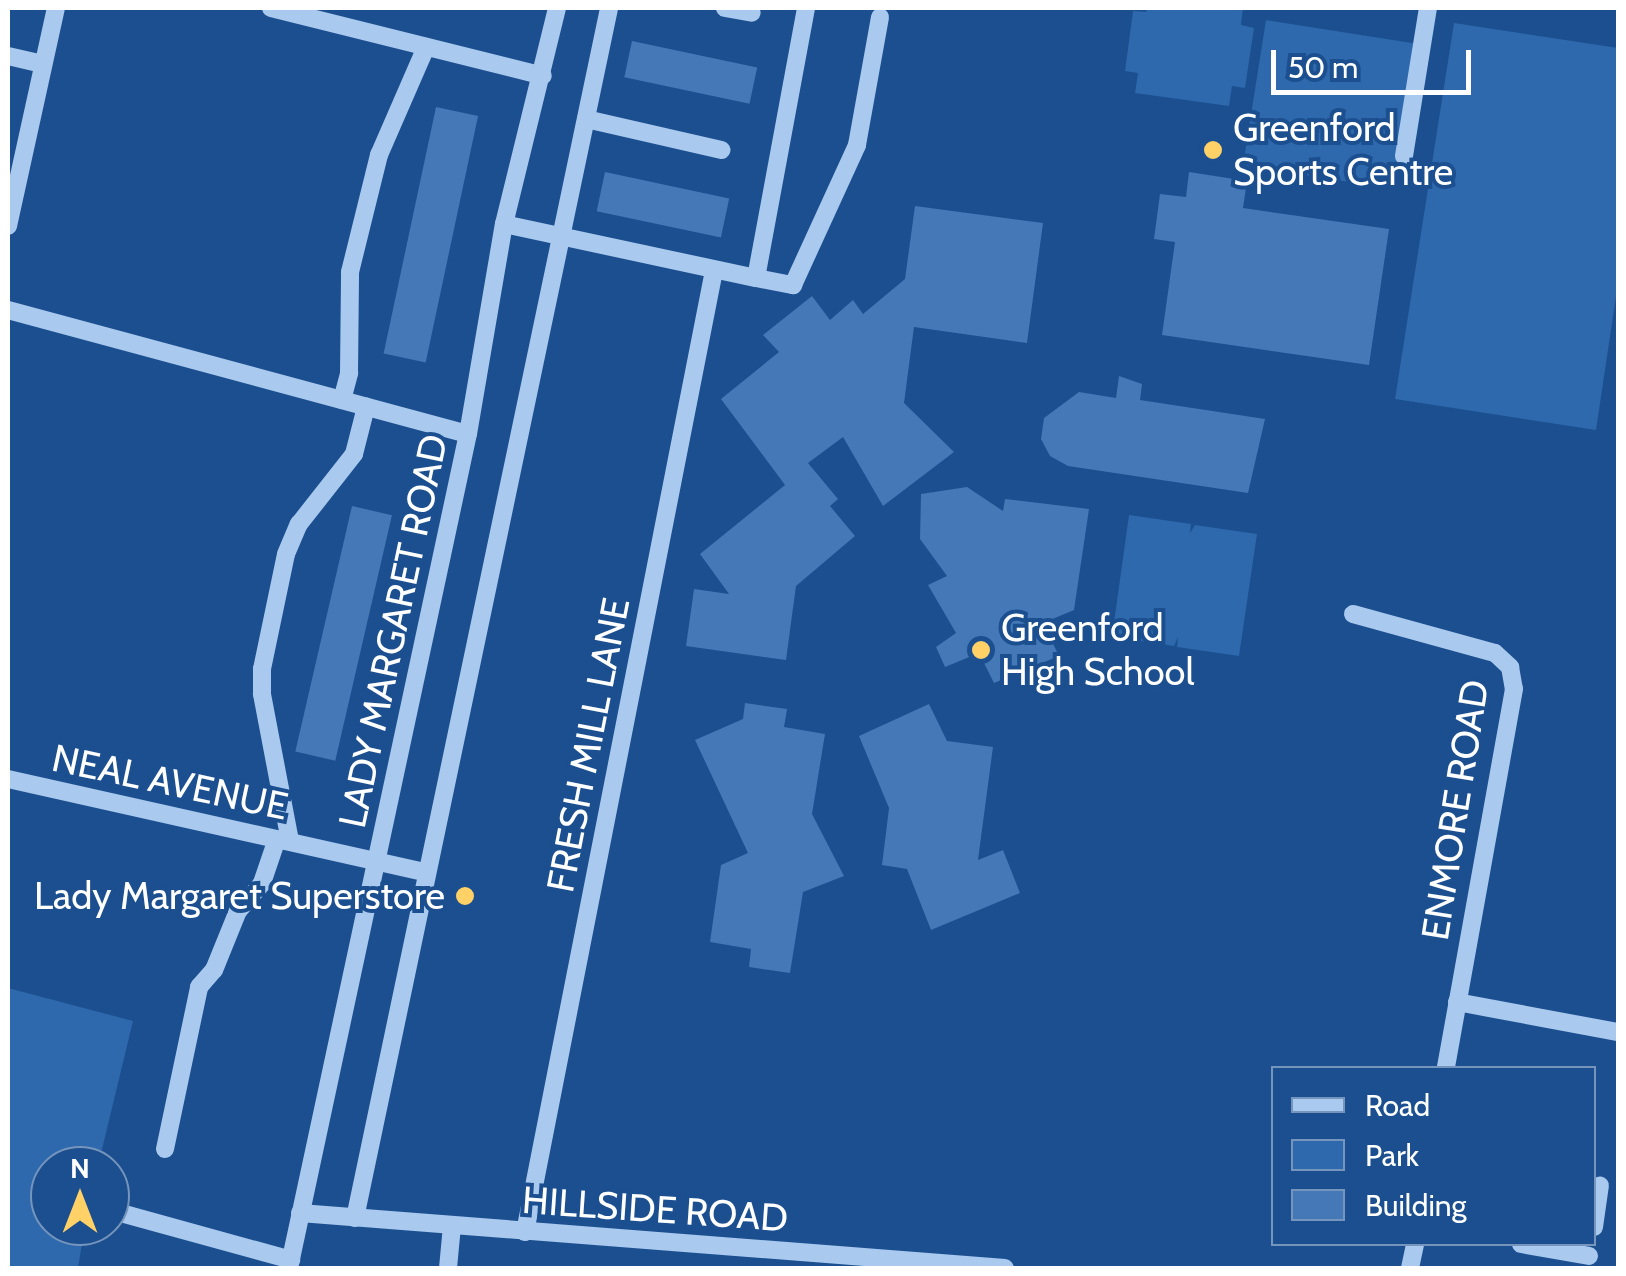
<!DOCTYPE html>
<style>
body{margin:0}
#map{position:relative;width:1626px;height:1276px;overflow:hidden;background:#1b4f8f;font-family:Cabin,sans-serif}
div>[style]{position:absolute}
.green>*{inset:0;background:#2e69ad;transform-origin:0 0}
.building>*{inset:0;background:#4478b7;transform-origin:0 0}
.minor>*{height:18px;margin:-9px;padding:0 9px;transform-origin:9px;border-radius:9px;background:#a9c9ee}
.dots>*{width:28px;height:28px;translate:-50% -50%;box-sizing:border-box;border:5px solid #1b4f8f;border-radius:50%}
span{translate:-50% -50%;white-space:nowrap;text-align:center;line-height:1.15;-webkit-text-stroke:8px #1b4f8f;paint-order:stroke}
.poi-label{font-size:38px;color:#fff}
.left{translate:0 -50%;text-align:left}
.right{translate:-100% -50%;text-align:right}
.street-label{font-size:38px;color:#fff}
.frame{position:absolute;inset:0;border:10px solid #fff;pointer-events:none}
.legend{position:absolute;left:1271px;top:1066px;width:325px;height:180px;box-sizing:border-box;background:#1b4f8f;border:2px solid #7695bc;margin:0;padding:12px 18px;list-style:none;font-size:30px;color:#fff}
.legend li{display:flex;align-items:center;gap:20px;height:50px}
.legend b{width:50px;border:2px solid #7695bc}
.north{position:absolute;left:30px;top:1146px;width:100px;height:100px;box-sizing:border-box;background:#1b4f8f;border:2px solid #7695bc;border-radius:50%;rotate:0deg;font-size:28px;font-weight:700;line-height:40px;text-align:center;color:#fff}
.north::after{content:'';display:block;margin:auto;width:35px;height:45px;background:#ffd166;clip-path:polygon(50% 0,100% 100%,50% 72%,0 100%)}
.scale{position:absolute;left:1271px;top:50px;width:200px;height:45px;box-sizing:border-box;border:5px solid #fff;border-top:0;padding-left:12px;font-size:30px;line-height:35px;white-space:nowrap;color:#fff;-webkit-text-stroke:8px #1b4f8f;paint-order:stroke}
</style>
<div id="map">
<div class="green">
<i style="clip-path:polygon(1147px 8px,1243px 8px,1241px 25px,1254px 28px,1245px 88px,1232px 86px,1229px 106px,1135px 93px,1138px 73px,1125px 71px,1133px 11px,1146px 12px)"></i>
<i style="left:1266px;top:20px;width:151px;height:147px;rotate:9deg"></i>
<i style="clip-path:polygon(1454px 23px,1618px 48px,1618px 283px,1596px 430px,1395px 399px)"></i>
<i style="clip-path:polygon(1129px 515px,1191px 524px,1190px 533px,1195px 525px,1257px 534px,1239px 656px,1177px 647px,1178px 637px,1174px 646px,1112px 637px)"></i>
<i style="clip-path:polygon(8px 988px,133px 1021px,98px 1166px,50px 1166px,50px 1226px,85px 1226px,78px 1268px,8px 1268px)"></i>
</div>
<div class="building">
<i style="left:632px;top:41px;width:128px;height:37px;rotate:12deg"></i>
<i style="left:436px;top:107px;width:43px;height:252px;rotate:12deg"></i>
<i style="left:605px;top:172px;width:127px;height:40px;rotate:12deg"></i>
<i style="clip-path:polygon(1189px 172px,1247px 181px,1243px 208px,1389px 229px,1369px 365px,1162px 335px,1175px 242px,1154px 239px,1160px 194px,1186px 197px)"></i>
<i style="clip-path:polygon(915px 206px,1043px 223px,1027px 343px,914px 327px,904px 403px,954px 452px,883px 506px,843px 437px,808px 463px,838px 499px,830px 506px,855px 536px,796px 586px,786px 660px,686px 646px,694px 589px,729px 594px,700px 554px,785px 485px,721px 399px,779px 352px,763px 335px,812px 296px,830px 320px,853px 300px,863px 314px,905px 279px)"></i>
<i style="clip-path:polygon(1119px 376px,1142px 384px,1140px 400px,1265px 419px,1248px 493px,1068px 466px,1050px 456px,1041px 439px,1044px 418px,1079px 392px,1116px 398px)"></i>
<i style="clip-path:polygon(967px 487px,1003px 511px,1005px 499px,1089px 509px,1074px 610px,1043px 623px,1059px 656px,994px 683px,979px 653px,945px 667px,936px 647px,956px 633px,928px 585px,947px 576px,920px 539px,921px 494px)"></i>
<i style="left:352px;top:506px;width:41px;height:252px;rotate:13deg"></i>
<i style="clip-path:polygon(745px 703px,787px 709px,784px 727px,825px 734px,812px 814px,844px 876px,803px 892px,790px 973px,749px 967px,751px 949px,710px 942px,721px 865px,748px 853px,695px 740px,743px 719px)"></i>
<i style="clip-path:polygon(929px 704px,947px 741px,993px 747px,978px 860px,1003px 850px,1020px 893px,931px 930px,907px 869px,882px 865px,889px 808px,859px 736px)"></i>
</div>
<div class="minor">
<i style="left:271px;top:8px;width:280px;rotate:14deg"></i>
<i style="left:725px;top:8px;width:27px;rotate:10deg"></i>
<i style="left:8px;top:56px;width:35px;rotate:13deg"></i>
<i style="left:586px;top:119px;width:139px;rotate:12.9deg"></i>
<i style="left:1404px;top:156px;width:150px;rotate:-80.8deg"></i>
<i style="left:504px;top:224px;width:258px;rotate:12.1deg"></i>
<i style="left:756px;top:278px;width:275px;rotate:-79.5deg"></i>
<i style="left:8px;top:226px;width:223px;rotate:-77.6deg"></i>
<i style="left:756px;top:278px;width:38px;rotate:11deg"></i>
<i style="left:793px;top:285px;width:154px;rotate:-65.4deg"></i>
<i style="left:857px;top:145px;width:130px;rotate:-79.8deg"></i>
<i style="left:8px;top:310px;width:476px;rotate:15.1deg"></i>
<i style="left:342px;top:400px;width:28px;rotate:-75deg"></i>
<i style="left:349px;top:373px;width:101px;rotate:-89.4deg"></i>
<i style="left:350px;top:272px;width:121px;rotate:-76.1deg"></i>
<i style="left:379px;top:155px;width:118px;rotate:-66.5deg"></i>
<i style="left:1353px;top:614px;width:147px;rotate:15.4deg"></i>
<i style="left:1495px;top:653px;width:21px;rotate:43deg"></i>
<i style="left:1510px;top:667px;width:22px;rotate:80deg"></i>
<i style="left:1514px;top:689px;width:385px;rotate:100.2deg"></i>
<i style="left:8px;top:779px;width:427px;rotate:12.6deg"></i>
<i style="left:290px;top:841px;width:150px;rotate:-100.8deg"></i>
<i style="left:262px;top:694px;width:25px;rotate:-90deg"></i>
<i style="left:262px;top:669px;width:117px;rotate:-78.2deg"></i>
<i style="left:286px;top:554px;width:33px;rotate:-67deg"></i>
<i style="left:299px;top:524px;width:89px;rotate:-51.8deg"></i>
<i style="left:354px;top:454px;width:49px;rotate:-75.7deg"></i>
<i style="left:1457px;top:1002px;width:164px;rotate:10.6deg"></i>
<i style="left:165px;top:1149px;width:166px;rotate:-78.1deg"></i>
<i style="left:199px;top:987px;width:23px;rotate:-49deg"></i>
<i style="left:214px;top:970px;width:64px;rotate:-67.9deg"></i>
<i style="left:238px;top:911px;width:37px;rotate:-49deg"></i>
<i style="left:262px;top:883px;width:46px;rotate:-71.2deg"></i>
<i style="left:110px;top:1210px;width:188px;rotate:15.4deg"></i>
<i style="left:300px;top:1213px;width:707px;rotate:4.46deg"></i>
<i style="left:355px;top:1218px;width:1236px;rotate:-78.14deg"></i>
<i style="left:1594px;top:1227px;width:42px;rotate:-81.9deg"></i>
<i style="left:525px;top:1232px;width:980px;rotate:-78.88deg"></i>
<i style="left:1521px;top:1244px;width:69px;rotate:10deg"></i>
<i style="left:289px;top:1268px;width:853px;rotate:-77.89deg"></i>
<i style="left:468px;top:434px;width:213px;rotate:-80.3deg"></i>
<i style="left:504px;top:224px;width:222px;rotate:-76.2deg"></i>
<i style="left:448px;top:1268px;width:42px;rotate:-84.6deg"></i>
<i style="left:1410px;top:1268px;width:25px;rotate:-78deg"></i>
</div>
<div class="dots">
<i style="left:1213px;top:150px;background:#ffd166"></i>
<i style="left:981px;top:650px;background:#ffd166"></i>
<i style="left:465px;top:896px;background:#ffd166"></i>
</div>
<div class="poi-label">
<span class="left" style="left:1233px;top:150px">Greenford<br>Sports Centre</span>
<span class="left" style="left:1001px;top:650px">Greenford<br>High School</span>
<span class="right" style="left:445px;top:896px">Lady Margaret Superstore</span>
</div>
<div class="street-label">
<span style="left:393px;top:631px;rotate:-78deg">LADY MARGARET ROAD</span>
<span style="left:588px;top:745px;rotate:-79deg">FRESH MILL LANE</span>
<span style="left:170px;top:782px;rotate:12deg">NEAL AVENUE</span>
<span style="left:1455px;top:810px;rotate:-81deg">ENMORE ROAD</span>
<span style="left:655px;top:1209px;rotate:4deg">HILLSIDE ROAD</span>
</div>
<div class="frame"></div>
<ul class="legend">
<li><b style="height:12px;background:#a9c9ee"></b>Road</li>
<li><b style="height:28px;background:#2e69ad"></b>Park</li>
<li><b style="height:28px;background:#4478b7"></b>Building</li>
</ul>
<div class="north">N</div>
<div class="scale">50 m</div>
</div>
